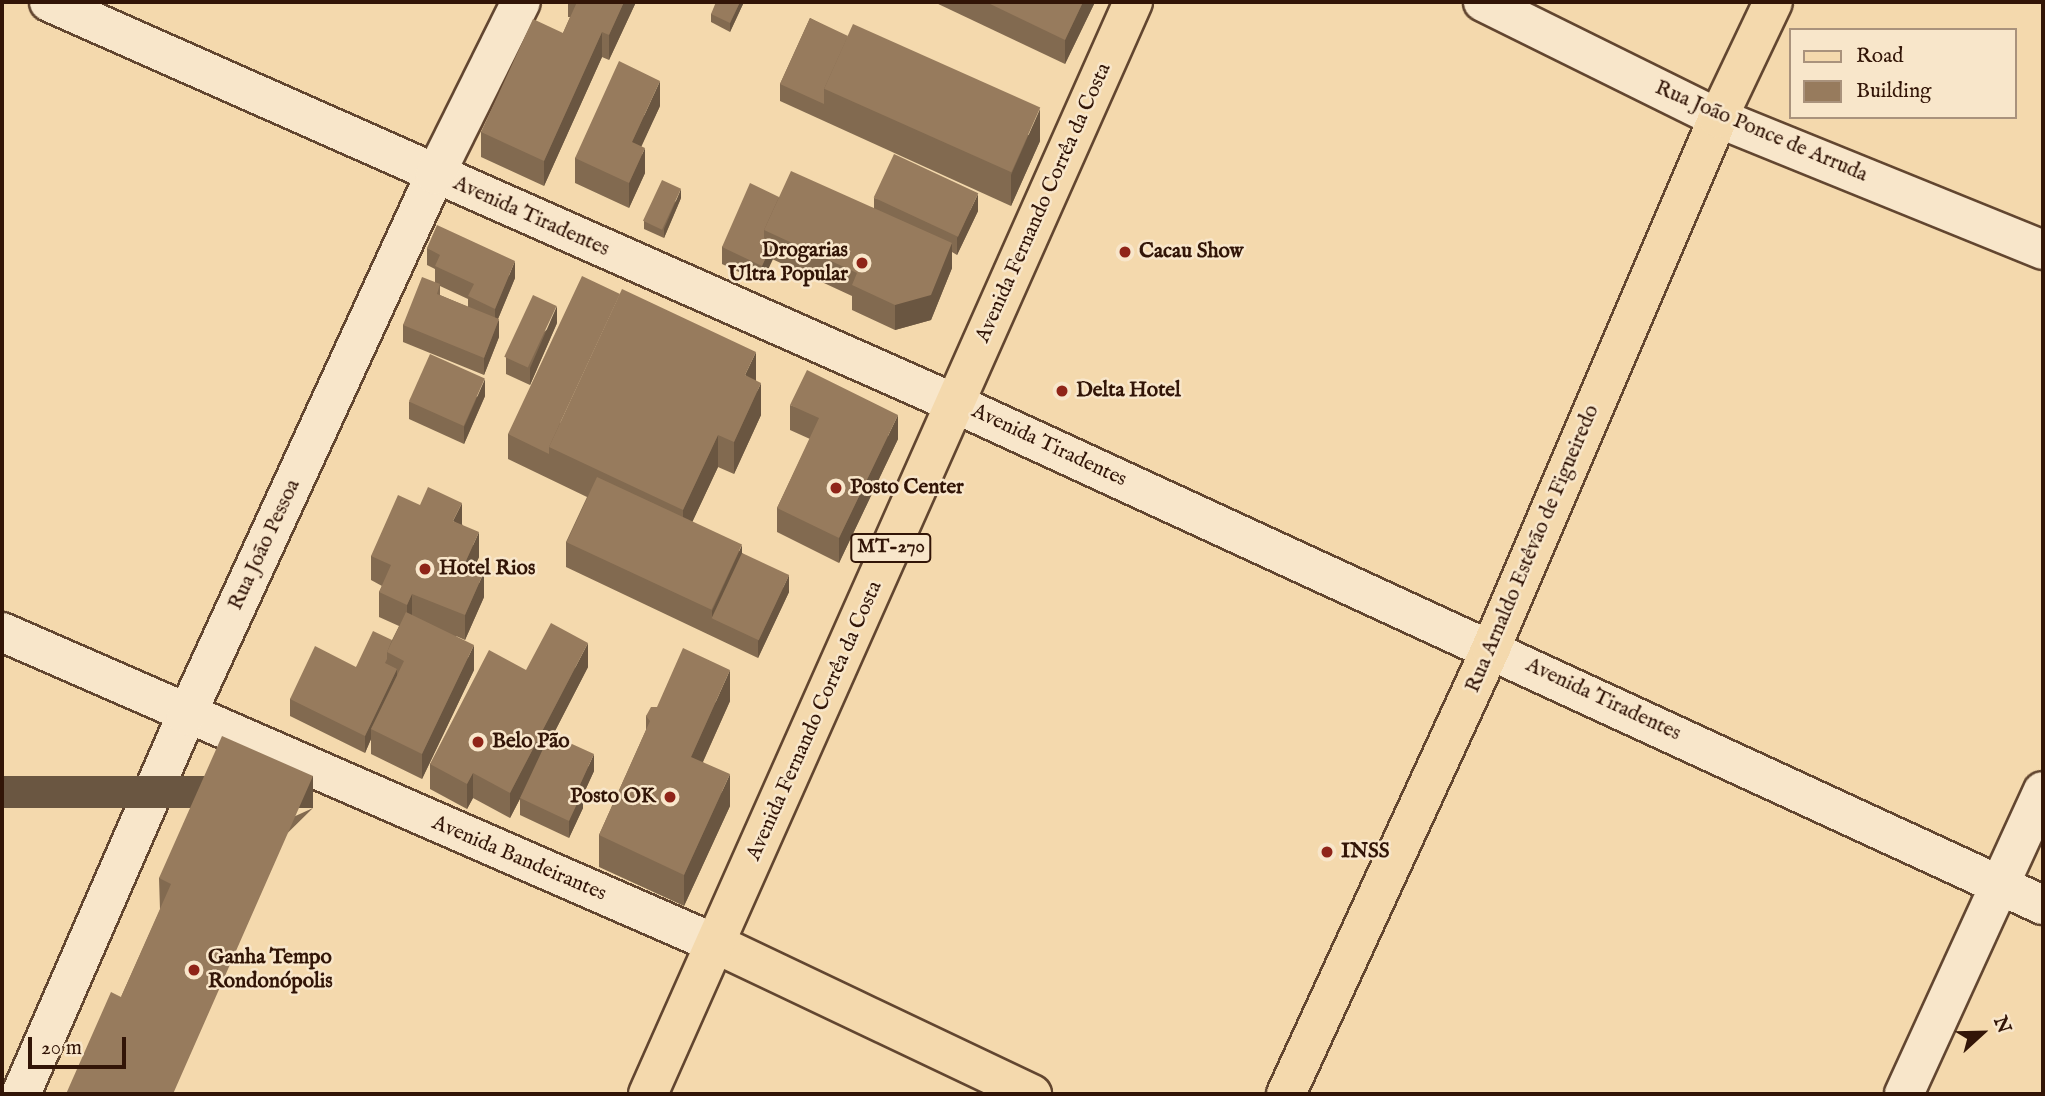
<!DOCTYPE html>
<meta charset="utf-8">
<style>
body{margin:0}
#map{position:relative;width:2045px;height:1096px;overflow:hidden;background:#f4d9ad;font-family:"IM FELL English",serif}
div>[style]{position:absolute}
.roads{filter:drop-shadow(2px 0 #624630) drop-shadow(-2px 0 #624630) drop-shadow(0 2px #624630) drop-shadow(0 -2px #624630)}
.minor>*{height:38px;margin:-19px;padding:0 19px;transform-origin:19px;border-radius:19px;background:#f8e6ca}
.tertiary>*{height:38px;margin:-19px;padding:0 19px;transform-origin:19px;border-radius:19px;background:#f8e6ca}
.primary>*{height:38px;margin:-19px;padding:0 19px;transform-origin:19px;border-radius:19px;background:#f4d9ad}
.wall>*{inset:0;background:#826a50}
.shaded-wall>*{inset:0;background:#6a5641;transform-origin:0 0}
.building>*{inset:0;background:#977b5d;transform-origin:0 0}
.dots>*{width:19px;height:19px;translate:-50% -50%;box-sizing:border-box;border:4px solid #f8e6ca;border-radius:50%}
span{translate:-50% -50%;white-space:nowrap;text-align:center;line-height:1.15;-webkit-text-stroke:5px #f8e6ca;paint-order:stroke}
.shield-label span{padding:2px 5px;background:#f8e6ca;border:2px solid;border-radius:5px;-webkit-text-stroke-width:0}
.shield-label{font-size:19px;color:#321507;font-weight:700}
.street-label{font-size:21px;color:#321507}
.poi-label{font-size:21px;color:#321507;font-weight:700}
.right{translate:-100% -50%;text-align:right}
.left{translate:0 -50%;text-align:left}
.frame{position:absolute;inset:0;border:4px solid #321507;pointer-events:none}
.legend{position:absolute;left:1789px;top:28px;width:228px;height:91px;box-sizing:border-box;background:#f8e6ca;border:2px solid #a9927c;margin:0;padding:9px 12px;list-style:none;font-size:21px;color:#321507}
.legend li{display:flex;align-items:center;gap:14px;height:35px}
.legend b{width:35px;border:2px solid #a9927c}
.north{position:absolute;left:1947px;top:998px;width:70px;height:70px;-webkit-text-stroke:5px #f8e6ca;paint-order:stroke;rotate:68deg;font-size:19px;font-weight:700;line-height:28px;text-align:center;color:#321507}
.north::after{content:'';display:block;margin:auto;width:24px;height:32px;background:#321507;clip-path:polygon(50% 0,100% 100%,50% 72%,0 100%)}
.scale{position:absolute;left:28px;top:1037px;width:98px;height:32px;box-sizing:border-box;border:4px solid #321507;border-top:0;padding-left:9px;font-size:21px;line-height:24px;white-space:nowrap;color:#321507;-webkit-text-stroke:5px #f8e6ca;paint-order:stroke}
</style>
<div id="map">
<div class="roads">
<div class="minor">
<i style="left:49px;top:2px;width:992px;rotate:23.9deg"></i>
<i style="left:1483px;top:2px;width:262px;rotate:26.3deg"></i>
<i style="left:1718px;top:118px;width:351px;rotate:22.1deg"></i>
<i style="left:2px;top:632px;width:779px;rotate:23.6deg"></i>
<i style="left:21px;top:1094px;width:412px;rotate:-66.4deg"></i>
<i style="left:186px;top:716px;width:596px;rotate:-65.29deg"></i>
<i style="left:435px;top:175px;width:193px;rotate:-63.6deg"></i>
<i style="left:1904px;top:1094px;width:333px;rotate:-65.4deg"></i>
</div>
<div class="tertiary">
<i style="left:956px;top:404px;width:1197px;rotate:24.75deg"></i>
</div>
<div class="primary">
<i style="left:716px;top:944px;width:350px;rotate:25.4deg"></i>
<i style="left:648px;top:1094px;width:1195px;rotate:-66.05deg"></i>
<i style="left:1286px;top:1094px;width:491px;rotate:-65.3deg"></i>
<i style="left:1491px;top:648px;width:577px;rotate:-66.81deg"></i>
<i style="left:1718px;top:118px;width:128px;rotate:-64.6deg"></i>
</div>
</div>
<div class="wall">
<i style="clip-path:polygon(568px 2px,636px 2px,609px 60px,602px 57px,544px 186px,481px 157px,481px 132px,563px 33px,570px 17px,568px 17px)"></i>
<i style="clip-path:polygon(743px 2px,743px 4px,730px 32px,711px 22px,711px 14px)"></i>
<i style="clip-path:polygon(934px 2px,1095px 2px,1065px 64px)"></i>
<i style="clip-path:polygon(810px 18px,1040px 141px,1011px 206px,780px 101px,780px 84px)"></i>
<i style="clip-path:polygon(660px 106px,641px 146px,645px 173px,629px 208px,575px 183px,575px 158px)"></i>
<i style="clip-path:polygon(779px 197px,874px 208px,874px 198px,978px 211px,957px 255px,952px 252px,952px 268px,931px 320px,895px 330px,852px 310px,852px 296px,772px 259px,762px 283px,722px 264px,722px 247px)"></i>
<i style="clip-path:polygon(681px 198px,664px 238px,644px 229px,644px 221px)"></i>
<i style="clip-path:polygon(evenodd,427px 248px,515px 278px,498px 319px,499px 337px,484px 375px,403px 342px,403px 325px,435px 282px,435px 269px,427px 265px,427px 248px,440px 286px,468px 299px,468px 307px,440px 295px,440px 286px)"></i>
<i style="clip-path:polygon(557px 323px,530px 385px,506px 374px,506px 357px)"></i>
<i style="clip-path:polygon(756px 380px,761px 415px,734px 474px,718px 467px,692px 522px,742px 553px,789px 592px,758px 658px,566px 567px,566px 542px,587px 497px,508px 459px,508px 434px)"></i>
<i style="clip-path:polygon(485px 396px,464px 444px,409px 419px,409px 402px)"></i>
<i style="clip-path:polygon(790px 405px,898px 439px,839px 563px,777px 532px,777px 508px,810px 439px,790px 430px)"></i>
<i style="clip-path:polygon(462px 524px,479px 557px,474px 567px,484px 597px,465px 640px,456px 636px,474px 670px,422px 779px,371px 754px,371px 739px,365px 753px,290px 716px,290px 699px,356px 667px,392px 640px,399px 626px,379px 617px,379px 592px,382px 586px,371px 580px,371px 556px)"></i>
<i style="clip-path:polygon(588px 667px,553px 735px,594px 771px,583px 795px,583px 808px,569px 838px,520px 815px,520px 798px,523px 793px,510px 818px,473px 798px,467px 809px,430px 789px,430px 764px,526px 670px)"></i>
<i style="clip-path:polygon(730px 701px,703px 762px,730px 806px,684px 906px,599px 867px,599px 835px,646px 730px,646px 716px,657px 707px)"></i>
<i style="clip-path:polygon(313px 808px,121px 997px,160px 910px,159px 878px)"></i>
</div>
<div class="shaded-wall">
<i style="clip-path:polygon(624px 2px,636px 2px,609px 60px,609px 35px)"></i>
<i style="clip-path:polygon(740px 2px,743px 2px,743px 4px,730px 32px,730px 23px)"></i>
<i style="clip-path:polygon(1083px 2px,1095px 2px,1065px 64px,1065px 40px)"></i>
<i style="clip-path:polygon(602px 32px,602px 57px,544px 186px,544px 161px)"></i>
<i style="clip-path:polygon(660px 81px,660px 106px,632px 167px,632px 142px)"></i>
<i style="clip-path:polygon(1040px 109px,1040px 141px,1011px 206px,1011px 175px)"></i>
<i style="clip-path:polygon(645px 148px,645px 173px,629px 208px,629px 183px)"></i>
<i style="clip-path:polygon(681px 189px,681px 198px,664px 238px,664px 229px)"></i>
<i style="clip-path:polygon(978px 194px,978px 211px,957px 255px,957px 238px)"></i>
<i style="clip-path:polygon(773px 242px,773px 259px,762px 283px,762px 266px)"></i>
<i style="clip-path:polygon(952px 243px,952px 268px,931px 320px,895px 330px,895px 305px)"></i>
<i style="clip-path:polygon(515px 261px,515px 278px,495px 326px,495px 309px)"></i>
<i style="clip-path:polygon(557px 306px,557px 323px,530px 385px,530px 368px)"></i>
<i style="clip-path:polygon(499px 319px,499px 337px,484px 375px,484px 358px)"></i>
<i style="clip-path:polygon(756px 352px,756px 384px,745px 375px)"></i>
<i style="clip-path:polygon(485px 379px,485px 396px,464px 444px,464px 427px)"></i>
<i style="clip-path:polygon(761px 383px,761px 415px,734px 474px,734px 442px)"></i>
<i style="clip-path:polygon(898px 415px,898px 439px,839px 563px,839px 538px)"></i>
<i style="clip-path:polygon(718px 435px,718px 467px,683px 542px,683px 510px)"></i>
<i style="clip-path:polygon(462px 503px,462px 527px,453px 521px)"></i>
<i style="clip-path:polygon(479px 532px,479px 557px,465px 588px,465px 563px)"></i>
<i style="clip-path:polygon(742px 545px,742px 570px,712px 619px,712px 611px)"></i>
<i style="clip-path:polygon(484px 572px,484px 597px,465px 640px,465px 615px)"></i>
<i style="clip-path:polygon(789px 575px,789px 592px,758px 658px,758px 641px)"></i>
<i style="clip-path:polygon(412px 594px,412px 619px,407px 630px,407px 605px)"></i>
<i style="clip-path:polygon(588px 643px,588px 667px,510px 818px,510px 793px)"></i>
<i style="clip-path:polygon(474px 645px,474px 670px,422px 779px,422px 754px)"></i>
<i style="clip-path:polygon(397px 669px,397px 686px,371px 729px,371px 739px,365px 753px,365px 736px)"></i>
<i style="clip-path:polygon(730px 670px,730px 701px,691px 788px,691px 757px)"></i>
<i style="clip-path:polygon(594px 754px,594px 771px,583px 795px,583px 808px,569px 838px,569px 821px,578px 789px)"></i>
<i style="clip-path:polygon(473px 773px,473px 798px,467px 809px,467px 784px)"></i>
<i style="clip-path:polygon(730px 774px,730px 806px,684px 906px,684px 875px)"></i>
<i style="left:313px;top:776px;width:32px;height:347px;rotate:90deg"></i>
</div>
<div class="building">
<i style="clip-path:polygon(577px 2px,624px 2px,609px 35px,602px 32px,544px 161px,481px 132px,533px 19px,563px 33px)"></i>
<i style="clip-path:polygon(716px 2px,740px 2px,730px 23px,711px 14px)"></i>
<i style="clip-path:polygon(986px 2px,1083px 2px,1065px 40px)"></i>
<i style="clip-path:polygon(810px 18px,848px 36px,824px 89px,824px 104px,780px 84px)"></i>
<i style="left:853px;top:24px;width:205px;height:71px;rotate:24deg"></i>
<i style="clip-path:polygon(619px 61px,660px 81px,632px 142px,645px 148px,629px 183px,575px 158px)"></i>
<i style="left:894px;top:154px;width:93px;height:48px;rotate:25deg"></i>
<i style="clip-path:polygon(791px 171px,952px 243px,931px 295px,895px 305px,852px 285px,857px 273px,764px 230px)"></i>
<i style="left:662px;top:180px;width:21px;height:45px;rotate:25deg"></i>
<i style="clip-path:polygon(750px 183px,779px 197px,764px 230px,764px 238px,773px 242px,762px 266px,722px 247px)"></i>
<i style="clip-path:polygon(437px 225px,515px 261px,495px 309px,468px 296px,474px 284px,435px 266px,440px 255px,427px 248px)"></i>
<i style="clip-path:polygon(582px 276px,620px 294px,549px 447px,549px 454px,508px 434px)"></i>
<i style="clip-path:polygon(422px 277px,440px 284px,437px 294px,499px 319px,484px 358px,403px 325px)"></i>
<i style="clip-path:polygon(622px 289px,756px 352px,745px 375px,761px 383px,734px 442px,718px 435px,683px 510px,549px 447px)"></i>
<i style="left:533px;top:295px;width:26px;height:68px;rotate:25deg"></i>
<i style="left:430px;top:354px;width:60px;height:52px;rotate:24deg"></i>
<i style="clip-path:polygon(807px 370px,898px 415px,839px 538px,777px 508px,819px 418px,790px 405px)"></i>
<i style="left:597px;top:477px;width:160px;height:72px;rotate:25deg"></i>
<i style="clip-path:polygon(428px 487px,462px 503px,453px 521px,479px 532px,465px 563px,484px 572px,465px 615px,412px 594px,407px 605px,379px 592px,391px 565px,371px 556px,398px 495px,420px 505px)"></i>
<i style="left:742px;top:553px;width:52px;height:72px;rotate:25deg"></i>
<i style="clip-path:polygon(406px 612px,474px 645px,422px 754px,371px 729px,404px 661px,387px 652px)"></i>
<i style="clip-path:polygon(551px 623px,588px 643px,510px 793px,473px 773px,467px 784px,430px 764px,489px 650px,526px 670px)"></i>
<i style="clip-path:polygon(373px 631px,392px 640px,387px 652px,387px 659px,385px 663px,397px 669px,365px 736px,290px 699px,315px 646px,356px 667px)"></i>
<i style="clip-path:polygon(683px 648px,730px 670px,691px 757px,730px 774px,684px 875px,599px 835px,650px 721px,646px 716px,651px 707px,657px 707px)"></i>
<i style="clip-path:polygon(550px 734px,594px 754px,578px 789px,583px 791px,569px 821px,520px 798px)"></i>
<i style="clip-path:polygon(222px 736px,313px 776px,173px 1094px,66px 1094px,111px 992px,121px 997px,171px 884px,159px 878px)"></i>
</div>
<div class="dots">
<i style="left:1125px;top:252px;background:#8f2418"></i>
<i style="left:862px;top:263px;background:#8f2418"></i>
<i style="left:1062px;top:391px;background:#8f2418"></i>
<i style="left:836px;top:488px;background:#8f2418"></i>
<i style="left:425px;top:569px;background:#8f2418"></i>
<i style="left:478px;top:742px;background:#8f2418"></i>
<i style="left:670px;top:797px;background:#8f2418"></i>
<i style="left:1327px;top:852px;background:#8f2418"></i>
<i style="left:194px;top:970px;background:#8f2418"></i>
</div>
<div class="shield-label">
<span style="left:891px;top:548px">MT-270</span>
</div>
<div class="street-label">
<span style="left:1761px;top:132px;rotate:23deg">Rua João Ponce de Arruda</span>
<span style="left:1044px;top:203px;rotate:-66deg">Avenida Fernando Corrêa da Costa</span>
<span style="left:531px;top:217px;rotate:24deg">Avenida Tiradentes</span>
<span style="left:1049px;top:446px;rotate:25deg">Avenida Tiradentes</span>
<span style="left:265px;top:545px;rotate:-65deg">Rua João Pessoa</span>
<span style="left:1533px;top:549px;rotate:-67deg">Rua Arnaldo Estêvão de Figueiredo</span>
<span style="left:1603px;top:700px;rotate:25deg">Avenida Tiradentes</span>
<span style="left:815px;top:721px;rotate:-66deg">Avenida Fernando Corrêa da Costa</span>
<span style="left:519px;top:859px;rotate:23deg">Avenida Bandeirantes</span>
</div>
<div class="poi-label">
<span class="right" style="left:848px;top:263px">Drogarias<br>Ultra Popular</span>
<span class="left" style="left:1139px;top:252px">Cacau Show</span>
<span class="left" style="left:1076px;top:391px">Delta Hotel</span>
<span class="left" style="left:850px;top:488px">Posto Center</span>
<span class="left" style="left:439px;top:569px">Hotel Rios</span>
<span class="left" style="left:492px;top:742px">Belo Pão</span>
<span class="right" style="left:656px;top:797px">Posto OK</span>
<span class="left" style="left:1341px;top:852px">INSS</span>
<span class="left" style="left:208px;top:970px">Ganha Tempo<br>Rondonópolis</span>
</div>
<div class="frame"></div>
<ul class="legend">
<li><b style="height:9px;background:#f4d9ad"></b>Road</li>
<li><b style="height:19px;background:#977b5d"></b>Building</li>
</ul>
<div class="north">N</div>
<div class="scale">20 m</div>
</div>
